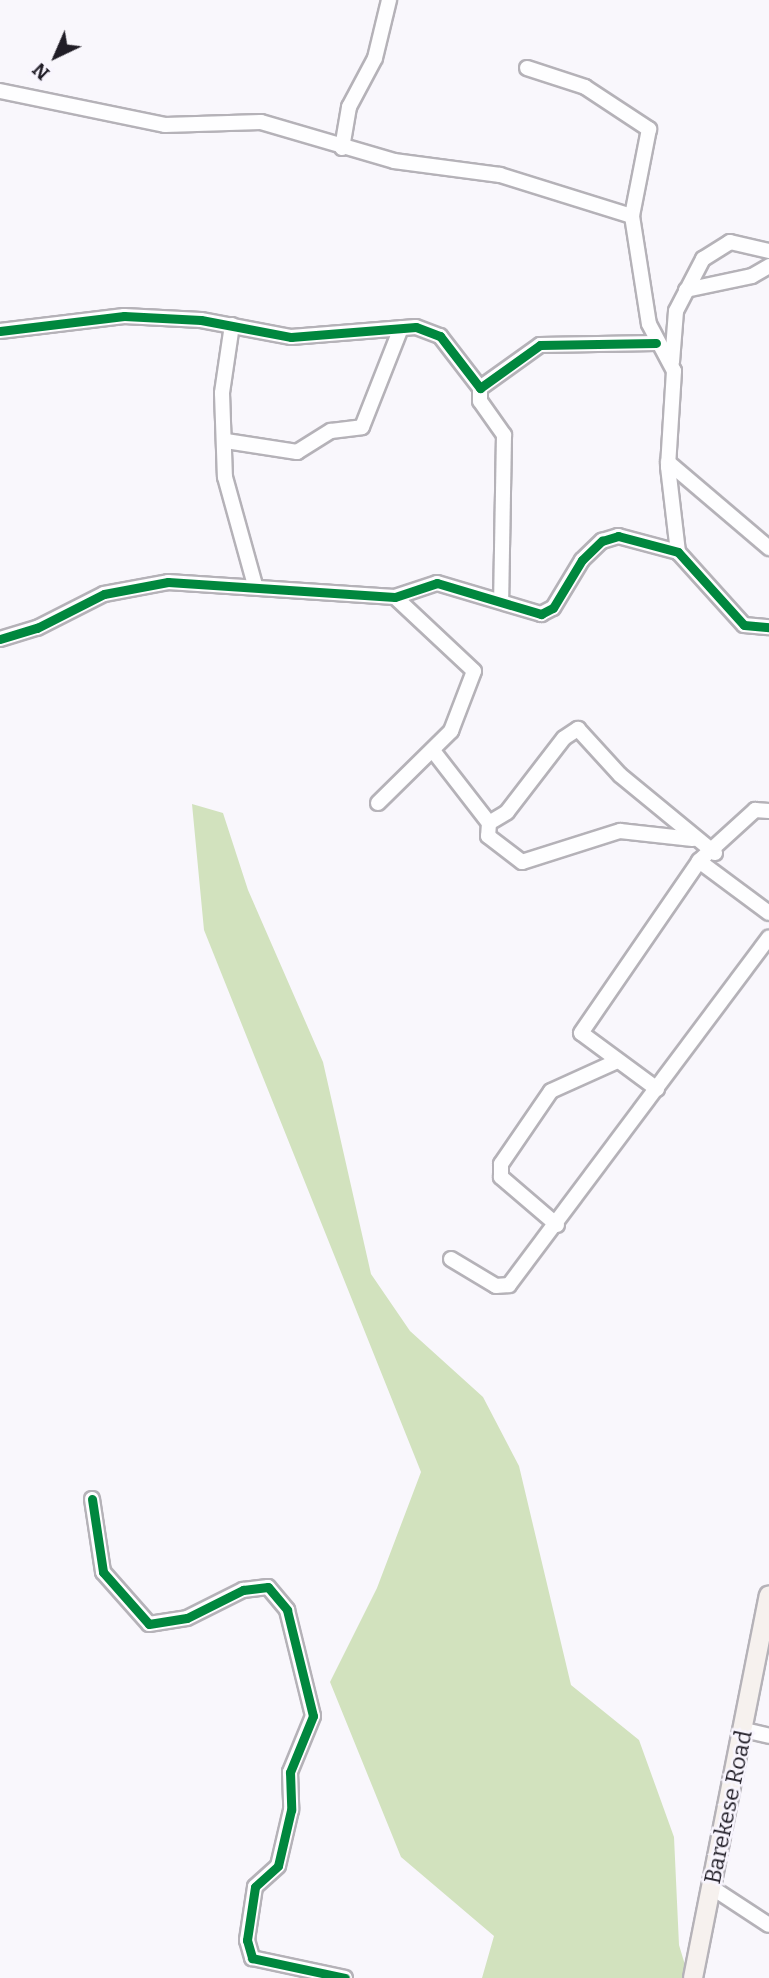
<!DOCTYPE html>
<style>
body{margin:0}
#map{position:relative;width:769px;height:1978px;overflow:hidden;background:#f9f7fc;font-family:Bitter,serif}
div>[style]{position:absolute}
.green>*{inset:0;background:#d2e2be}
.roads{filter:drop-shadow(2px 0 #b5b2b8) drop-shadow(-2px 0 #b5b2b8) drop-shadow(0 2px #b5b2b8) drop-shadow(0 -2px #b5b2b8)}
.minor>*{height:14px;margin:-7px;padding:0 7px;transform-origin:7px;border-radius:7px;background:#fefeff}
.major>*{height:18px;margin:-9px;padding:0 9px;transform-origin:9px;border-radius:9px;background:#f6f1ee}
.cycleway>*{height:9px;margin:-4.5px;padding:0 4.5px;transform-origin:4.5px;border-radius:4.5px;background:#00873e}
span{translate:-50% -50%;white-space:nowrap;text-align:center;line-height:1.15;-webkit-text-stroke:5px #f8f5fe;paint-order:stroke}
.street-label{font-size:23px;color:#201d26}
.north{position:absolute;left:21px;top:21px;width:70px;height:70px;-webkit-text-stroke:5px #f8f5fe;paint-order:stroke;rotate:224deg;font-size:19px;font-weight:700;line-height:28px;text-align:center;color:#201d26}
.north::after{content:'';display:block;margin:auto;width:24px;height:32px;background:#201d26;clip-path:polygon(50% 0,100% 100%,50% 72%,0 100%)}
</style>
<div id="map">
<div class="green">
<i style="clip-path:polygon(192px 804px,223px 813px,248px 890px,323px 1062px,371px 1274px,410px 1331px,483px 1397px,519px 1466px,571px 1685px,639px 1740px,674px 1837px,679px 1945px,689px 1978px,482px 1978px,494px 1936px,401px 1857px,330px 1682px,377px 1588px,421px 1472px,204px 930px)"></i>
</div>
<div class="roads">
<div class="minor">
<i style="left:527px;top:68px;width:61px;rotate:18.1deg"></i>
<i style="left:585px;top:87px;width:77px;rotate:33.3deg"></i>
<i style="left:649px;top:129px;width:89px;rotate:101.1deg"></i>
<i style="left:632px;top:216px;width:109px;rotate:81.1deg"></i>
<i style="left:649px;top:324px;width:53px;rotate:62deg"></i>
<i style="left:674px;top:371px;width:96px;rotate:93.6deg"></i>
<i style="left:668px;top:467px;width:86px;rotate:83.3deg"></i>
<i style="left:0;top:91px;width:168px;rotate:11.6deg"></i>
<i style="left:165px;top:125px;width:96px;rotate:-1.8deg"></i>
<i style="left:261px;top:122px;width:139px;rotate:16.3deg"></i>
<i style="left:394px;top:161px;width:107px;rotate:7.5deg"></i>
<i style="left:500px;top:175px;width:138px;rotate:17.3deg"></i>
<i style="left:342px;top:148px;width:42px;rotate:-80.3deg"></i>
<i style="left:349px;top:107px;width:55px;rotate:-62deg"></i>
<i style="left:375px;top:58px;width:60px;rotate:-76.4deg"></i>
<i style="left:686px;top:290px;width:67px;rotate:-12deg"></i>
<i style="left:752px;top:276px;width:20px;rotate:-30deg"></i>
<i style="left:232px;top:325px;width:69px;rotate:98.4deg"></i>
<i style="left:222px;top:393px;width:84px;rotate:88deg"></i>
<i style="left:225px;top:477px;width:112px;rotate:74.5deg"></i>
<i style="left:0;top:331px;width:125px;rotate:-6.9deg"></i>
<i style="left:124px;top:316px;width:77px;rotate:3deg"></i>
<i style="left:201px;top:320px;width:92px;rotate:10.7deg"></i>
<i style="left:291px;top:337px;width:125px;rotate:-4.6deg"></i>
<i style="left:416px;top:327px;width:26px;rotate:21deg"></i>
<i style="left:440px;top:336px;width:66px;rotate:52.4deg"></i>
<i style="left:480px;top:388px;width:74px;rotate:-35.6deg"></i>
<i style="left:540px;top:345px;width:116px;rotate:-1deg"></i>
<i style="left:672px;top:362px;width:51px;rotate:-85.5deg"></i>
<i style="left:676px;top:311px;width:59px;rotate:-62.6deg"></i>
<i style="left:703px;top:259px;width:32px;rotate:-32deg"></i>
<i style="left:730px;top:242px;width:40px;rotate:13deg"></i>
<i style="left:480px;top:388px;width:13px;rotate:90deg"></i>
<i style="left:480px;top:401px;width:42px;rotate:54.8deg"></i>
<i style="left:504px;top:435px;width:164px;rotate:91deg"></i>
<i style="left:226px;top:441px;width:72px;rotate:8.8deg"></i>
<i style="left:297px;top:452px;width:40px;rotate:-32deg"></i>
<i style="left:331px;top:431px;width:31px;rotate:-7deg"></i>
<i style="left:362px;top:427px;width:106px;rotate:-68.5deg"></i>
<i style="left:668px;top:462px;width:133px;rotate:40.4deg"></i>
<i style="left:0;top:639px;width:39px;rotate:-17deg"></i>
<i style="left:37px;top:628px;width:75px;rotate:-26.9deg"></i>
<i style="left:104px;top:594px;width:65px;rotate:-10.6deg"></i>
<i style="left:168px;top:582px;width:227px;rotate:3.8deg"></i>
<i style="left:395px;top:597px;width:44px;rotate:-18.4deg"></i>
<i style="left:437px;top:583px;width:109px;rotate:16.6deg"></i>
<i style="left:541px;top:614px;width:13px;rotate:-27deg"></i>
<i style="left:553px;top:608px;width:56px;rotate:-58.9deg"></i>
<i style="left:582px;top:560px;width:28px;rotate:-44deg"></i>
<i style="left:602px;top:541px;width:17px;rotate:-17deg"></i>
<i style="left:618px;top:536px;width:62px;rotate:14.9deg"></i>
<i style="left:678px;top:552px;width:98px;rotate:47.9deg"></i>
<i style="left:744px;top:625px;width:25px;rotate:5deg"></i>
<i style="left:434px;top:752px;width:90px;rotate:52.2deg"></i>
<i style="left:378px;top:803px;width:103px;rotate:-44.6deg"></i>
<i style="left:451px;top:731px;width:64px;rotate:-69deg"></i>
<i style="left:474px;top:671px;width:108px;rotate:-136.9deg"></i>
<i style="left:489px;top:823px;width:21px;rotate:-31deg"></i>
<i style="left:507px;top:812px;width:93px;rotate:-52.4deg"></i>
<i style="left:564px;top:738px;width:17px;rotate:-33deg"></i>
<i style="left:578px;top:729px;width:62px;rotate:47.6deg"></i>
<i style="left:620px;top:775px;width:123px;rotate:39.4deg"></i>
<i style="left:489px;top:823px;width:13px;rotate:94deg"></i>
<i style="left:488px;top:836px;width:43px;rotate:37.4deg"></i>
<i style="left:522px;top:862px;width:103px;rotate:-17.6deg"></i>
<i style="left:620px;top:831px;width:73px;rotate:6.3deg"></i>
<i style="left:699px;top:861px;width:87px;rotate:36.6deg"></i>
<i style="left:657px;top:1089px;width:94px;rotate:-143.6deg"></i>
<i style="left:581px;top:1033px;width:209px;rotate:-55.5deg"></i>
<i style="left:699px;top:861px;width:76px;rotate:-42.3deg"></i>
<i style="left:755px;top:810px;width:14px;rotate:4deg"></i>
<i style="left:557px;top:1225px;width:74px;rotate:-139.4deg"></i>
<i style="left:501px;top:1177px;width:13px;rotate:-90deg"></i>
<i style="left:501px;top:1164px;width:88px;rotate:-55.6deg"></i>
<i style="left:551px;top:1091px;width:72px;rotate:-24.4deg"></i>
<i style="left:451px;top:1259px;width:52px;rotate:31deg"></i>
<i style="left:496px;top:1286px;width:13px;rotate:-4deg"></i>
<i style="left:509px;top:1285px;width:434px;rotate:-53.2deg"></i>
<i style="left:92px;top:1499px;width:74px;rotate:81.4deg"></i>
<i style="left:103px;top:1572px;width:69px;rotate:48.5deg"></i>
<i style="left:149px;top:1624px;width:38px;rotate:-9deg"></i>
<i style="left:187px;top:1618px;width:63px;rotate:-26.6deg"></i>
<i style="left:243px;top:1590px;width:25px;rotate:-7deg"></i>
<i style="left:268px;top:1587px;width:30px;rotate:50deg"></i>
<i style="left:287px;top:1610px;width:109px;rotate:76.2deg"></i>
<i style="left:313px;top:1716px;width:61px;rotate:112.3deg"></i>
<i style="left:290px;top:1772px;width:38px;rotate:88deg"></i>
<i style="left:291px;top:1810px;width:57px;rotate:103.1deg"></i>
<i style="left:278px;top:1866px;width:31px;rotate:138deg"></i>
<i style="left:255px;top:1887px;width:54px;rotate:98.6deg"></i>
<i style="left:247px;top:1940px;width:19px;rotate:74deg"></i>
<i style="left:252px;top:1958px;width:95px;rotate:12.1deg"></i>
<i style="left:744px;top:1730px;width:26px;rotate:13deg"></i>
<i style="left:711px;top:1887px;width:69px;rotate:33.2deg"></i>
</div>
<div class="major">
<i style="left:693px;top:1978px;width:390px;rotate:-78.8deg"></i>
</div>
</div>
<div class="cycleway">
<i style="left:0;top:331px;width:125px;rotate:-6.9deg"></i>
<i style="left:124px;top:316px;width:77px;rotate:3deg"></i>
<i style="left:201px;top:320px;width:92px;rotate:10.7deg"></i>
<i style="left:291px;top:337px;width:125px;rotate:-4.6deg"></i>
<i style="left:416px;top:327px;width:26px;rotate:21deg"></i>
<i style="left:440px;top:336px;width:66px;rotate:52.4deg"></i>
<i style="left:480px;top:388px;width:74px;rotate:-35.6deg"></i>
<i style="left:540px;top:345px;width:116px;rotate:-1deg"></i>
<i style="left:0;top:639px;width:39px;rotate:-17deg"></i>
<i style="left:37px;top:628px;width:75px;rotate:-26.9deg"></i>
<i style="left:104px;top:594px;width:65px;rotate:-10.6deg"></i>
<i style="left:168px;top:582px;width:227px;rotate:3.8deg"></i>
<i style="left:395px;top:597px;width:44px;rotate:-18.4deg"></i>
<i style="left:437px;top:583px;width:109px;rotate:16.6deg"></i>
<i style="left:541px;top:614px;width:13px;rotate:-27deg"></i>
<i style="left:553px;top:608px;width:56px;rotate:-58.9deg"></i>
<i style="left:582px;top:560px;width:28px;rotate:-44deg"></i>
<i style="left:602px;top:541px;width:17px;rotate:-17deg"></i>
<i style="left:618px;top:536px;width:62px;rotate:14.9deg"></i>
<i style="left:678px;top:552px;width:98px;rotate:47.9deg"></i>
<i style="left:744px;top:625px;width:25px;rotate:5deg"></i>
<i style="left:92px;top:1499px;width:74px;rotate:81.4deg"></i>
<i style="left:103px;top:1572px;width:69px;rotate:48.5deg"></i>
<i style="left:149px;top:1624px;width:38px;rotate:-9deg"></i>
<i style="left:187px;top:1618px;width:63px;rotate:-26.6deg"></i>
<i style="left:243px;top:1590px;width:25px;rotate:-7deg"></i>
<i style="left:268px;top:1587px;width:30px;rotate:50deg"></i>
<i style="left:287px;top:1610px;width:109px;rotate:76.2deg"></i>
<i style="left:313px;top:1716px;width:61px;rotate:112.3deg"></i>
<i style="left:290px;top:1772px;width:38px;rotate:88deg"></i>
<i style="left:291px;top:1810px;width:57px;rotate:103.1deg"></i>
<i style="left:278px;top:1866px;width:31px;rotate:138deg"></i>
<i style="left:255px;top:1887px;width:54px;rotate:98.6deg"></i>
<i style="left:247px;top:1940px;width:19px;rotate:74deg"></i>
<i style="left:252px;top:1958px;width:95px;rotate:12.1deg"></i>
</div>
<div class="street-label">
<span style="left:728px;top:1807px;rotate:-78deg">Barekese Road</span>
</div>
<div class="north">N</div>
</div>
